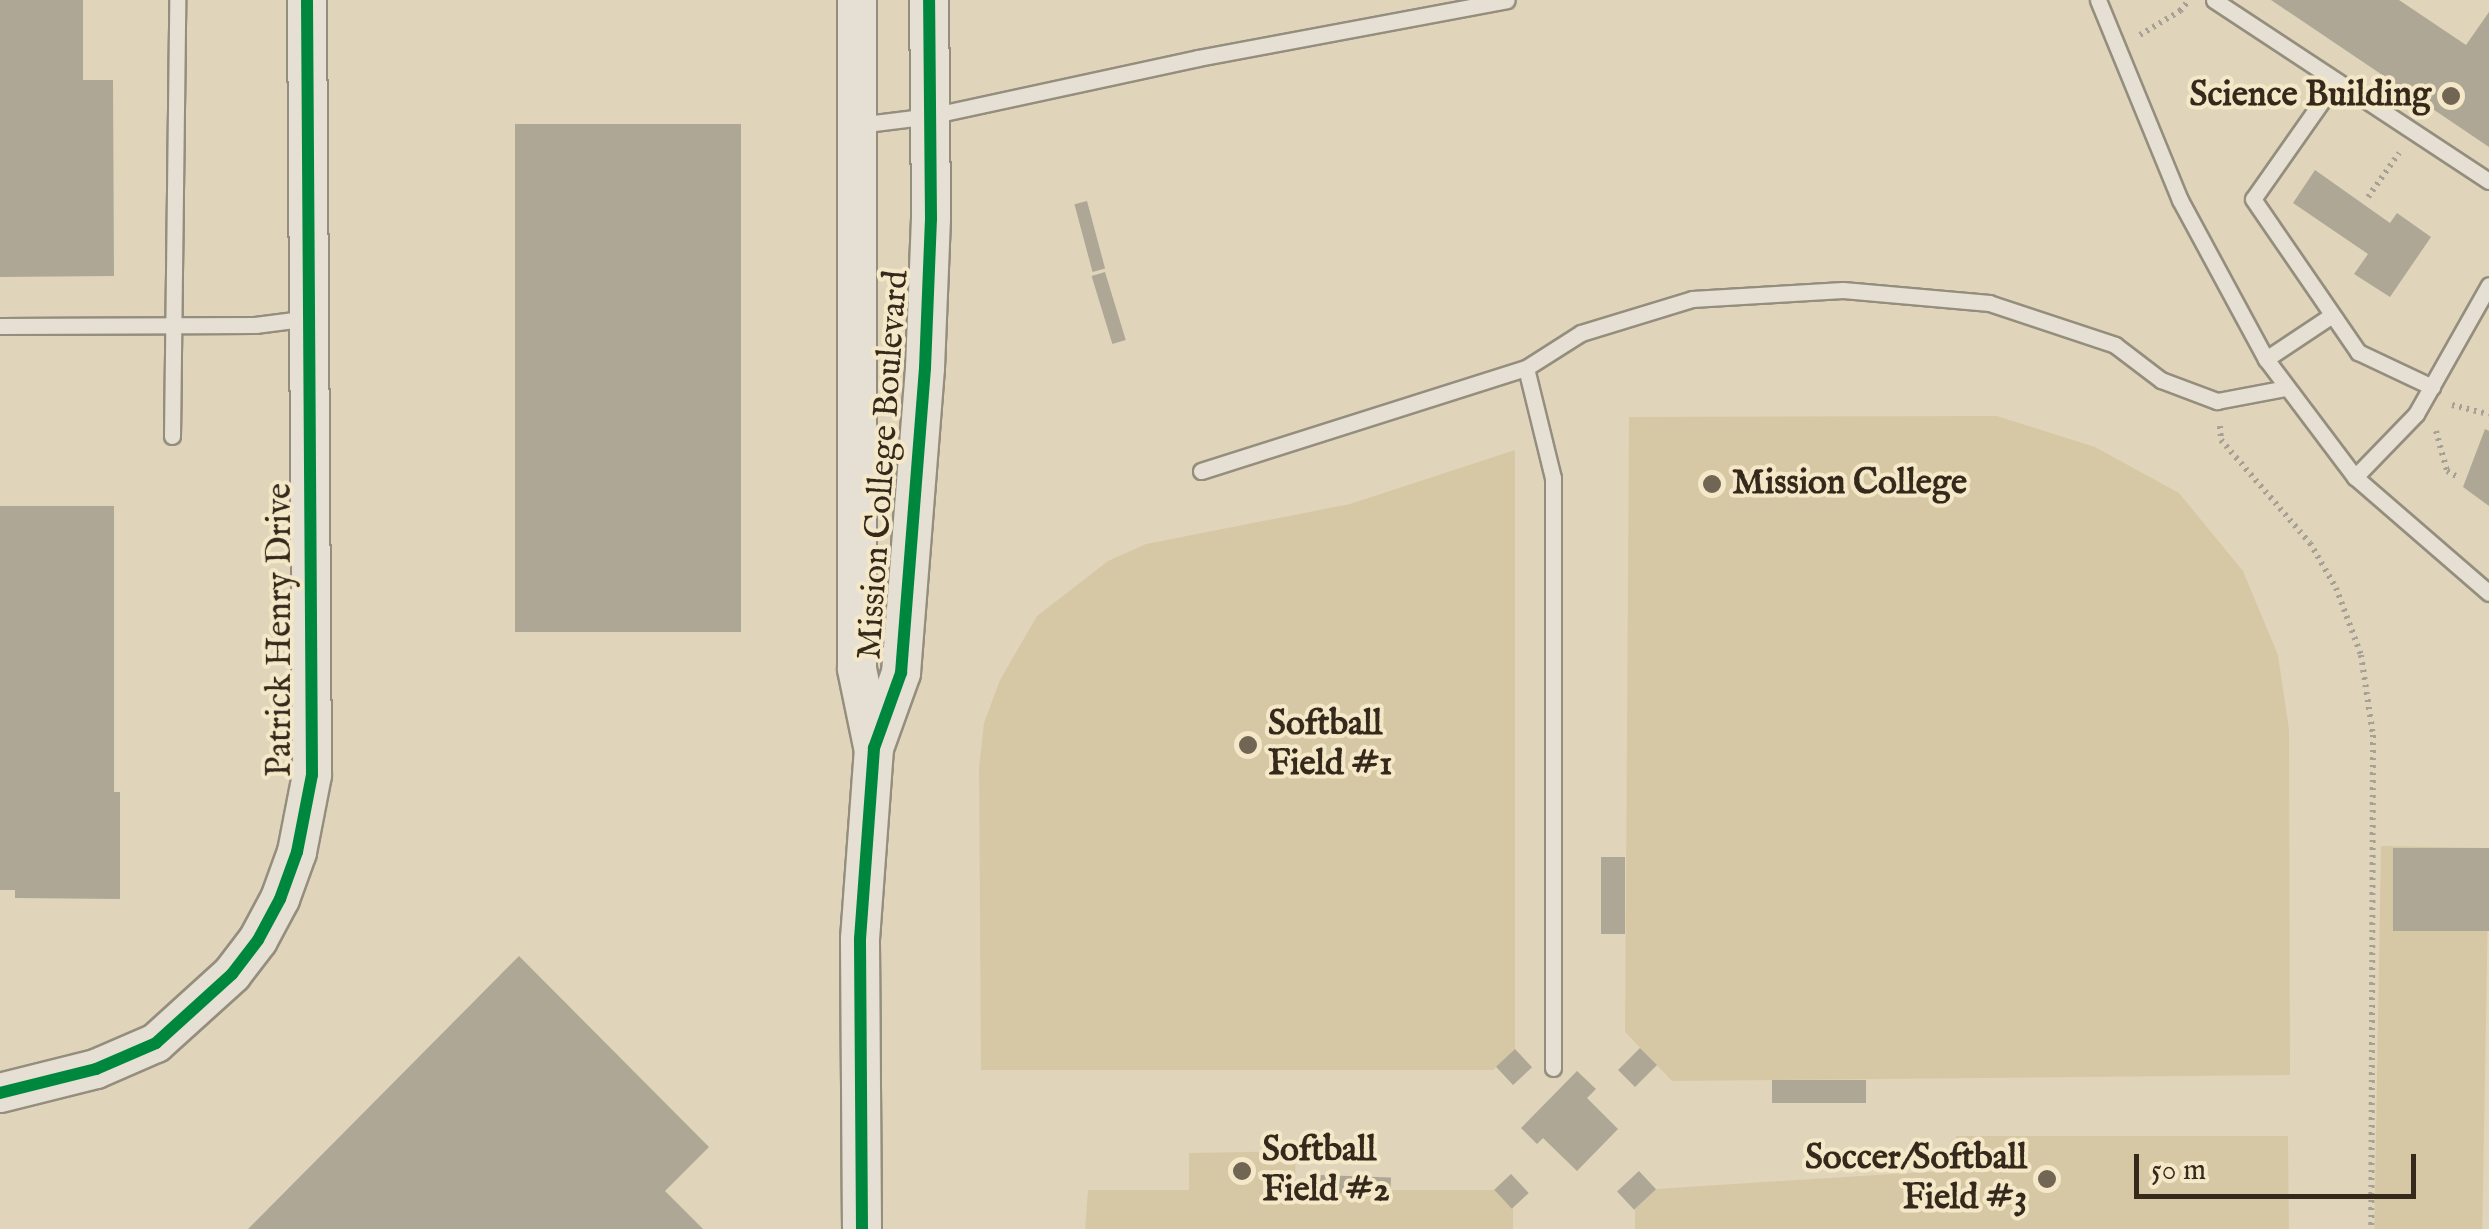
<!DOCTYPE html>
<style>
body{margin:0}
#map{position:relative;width:2489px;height:1229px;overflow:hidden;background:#e0d5ba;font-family:"IM FELL English",serif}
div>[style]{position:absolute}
.green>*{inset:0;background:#d7c8a5;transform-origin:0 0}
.building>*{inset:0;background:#aea795;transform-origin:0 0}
.path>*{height:6px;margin-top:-3px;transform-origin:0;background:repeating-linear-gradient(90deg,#a6a195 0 2.5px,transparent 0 7.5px)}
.roads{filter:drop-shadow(2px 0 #958e7e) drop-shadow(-2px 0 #958e7e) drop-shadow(0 2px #958e7e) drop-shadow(0 -2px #958e7e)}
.service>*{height:15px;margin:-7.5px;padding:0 7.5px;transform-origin:7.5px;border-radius:7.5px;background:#e5e0d3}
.tertiary>*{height:38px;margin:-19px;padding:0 19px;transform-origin:19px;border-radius:19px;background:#e5e0d3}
.cycleway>*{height:12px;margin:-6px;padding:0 6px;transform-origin:6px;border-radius:6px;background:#00873e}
.dots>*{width:28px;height:28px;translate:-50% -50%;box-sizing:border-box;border:5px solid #f5e8c8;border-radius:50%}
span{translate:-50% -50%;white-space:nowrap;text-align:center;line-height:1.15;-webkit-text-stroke:8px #f5e8c8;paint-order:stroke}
.poi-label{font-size:35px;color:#35291c;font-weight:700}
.right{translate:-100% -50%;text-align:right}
.left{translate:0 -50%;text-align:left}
.street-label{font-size:35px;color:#35291c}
.scale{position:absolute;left:2134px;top:1154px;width:282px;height:45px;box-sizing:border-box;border:5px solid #35291c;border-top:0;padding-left:12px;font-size:30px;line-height:35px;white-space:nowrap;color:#35291c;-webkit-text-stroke:8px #f5e8c8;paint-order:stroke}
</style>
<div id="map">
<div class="green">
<i style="clip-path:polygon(1997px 416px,2095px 447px,2179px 493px,2243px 571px,2278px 655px,2289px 729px,2290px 1075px,1672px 1081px,1625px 1032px,1629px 417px)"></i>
<i style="clip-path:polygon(1515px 450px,1515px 1049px,1493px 1070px,981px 1070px,979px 768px,984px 723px,1000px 680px,1037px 616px,1108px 561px,1146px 544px,1350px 504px)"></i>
<i style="left:2381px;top:846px;width:108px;height:383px;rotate:1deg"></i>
<i style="clip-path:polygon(1956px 1136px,2288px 1136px,2289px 1229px,1635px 1229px,1635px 1209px,1656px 1189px,1955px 1170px)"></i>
<i style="clip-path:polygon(1295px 1151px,1296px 1190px,1495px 1190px,1513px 1209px,1513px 1229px,1085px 1229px,1088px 1190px,1189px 1190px,1189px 1153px)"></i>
</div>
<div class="building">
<i style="clip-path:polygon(0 0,83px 0,83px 80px,113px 80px,114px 276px,0 277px)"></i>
<i style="clip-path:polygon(2271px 0,2399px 0,2466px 45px,2489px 12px,2489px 147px)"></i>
<i style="left:515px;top:124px;width:226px;height:508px"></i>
<i style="clip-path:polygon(2315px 170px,2390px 223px,2397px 213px,2431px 237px,2390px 297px,2354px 274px,2368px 254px,2293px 203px)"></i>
<i style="left:1087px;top:201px;width:70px;height:13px;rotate:75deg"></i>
<i style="left:1105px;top:272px;width:71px;height:14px;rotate:73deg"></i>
<i style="clip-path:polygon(2485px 429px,2489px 431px,2489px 506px,2463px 487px)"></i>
<i style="clip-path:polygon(0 506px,114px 506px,114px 792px,120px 792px,120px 899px,15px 898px,15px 890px,0 890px)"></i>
<i style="left:2489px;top:848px;width:83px;height:96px;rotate:90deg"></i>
<i style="left:1601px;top:857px;width:24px;height:77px"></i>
<i style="clip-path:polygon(519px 956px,709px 1147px,665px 1191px,703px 1229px,248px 1229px)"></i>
<i style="left:1640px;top:1048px;width:24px;height:31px;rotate:45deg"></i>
<i style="left:1515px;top:1049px;width:25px;height:26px;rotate:47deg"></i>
<i style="clip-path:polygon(1577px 1071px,1596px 1089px,1587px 1098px,1618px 1129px,1577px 1171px,1543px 1138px,1537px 1144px,1521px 1128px)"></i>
<i style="left:1772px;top:1080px;width:94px;height:23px"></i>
<i style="left:1639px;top:1171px;width:25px;height:30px;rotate:47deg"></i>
<i style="left:1511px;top:1174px;width:26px;height:23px;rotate:47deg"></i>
<i style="left:1320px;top:1175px;width:71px;height:17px;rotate:2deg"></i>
</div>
<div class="path">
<i style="left:2140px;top:35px;width:47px;rotate:-31deg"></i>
<i style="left:2180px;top:11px;width:14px;rotate:-51deg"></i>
<i style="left:2368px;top:197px;width:54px;rotate:-54.8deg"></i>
<i style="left:2452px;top:405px;width:38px;rotate:14deg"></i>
<i style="left:2220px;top:426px;width:14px;rotate:86deg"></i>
<i style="left:2221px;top:440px;width:136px;rotate:49.2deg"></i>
<i style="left:2310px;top:543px;width:52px;rotate:60deg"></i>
<i style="left:2336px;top:588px;width:72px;rotate:69.5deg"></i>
<i style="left:2361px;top:655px;width:81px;rotate:81.5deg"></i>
<i style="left:2373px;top:735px;width:494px;rotate:90.2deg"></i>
<i style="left:2436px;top:431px;width:41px;rotate:74.6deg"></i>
<i style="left:2447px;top:471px;width:13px;rotate:29deg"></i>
</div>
<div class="roads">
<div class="service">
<i style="left:2098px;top:0;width:216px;rotate:67.7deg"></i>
<i style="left:2180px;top:200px;width:181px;rotate:61.6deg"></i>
<i style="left:2266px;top:359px;width:148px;rotate:53deg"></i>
<i style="left:2355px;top:477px;width:177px;rotate:40.9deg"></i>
<i style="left:2214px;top:0;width:329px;rotate:33.4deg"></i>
<i style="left:2336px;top:81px;width:144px;rotate:125.1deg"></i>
<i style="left:2253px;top:199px;width:186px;rotate:55.5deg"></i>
<i style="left:2358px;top:352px;width:82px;rotate:25.3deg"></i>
<i style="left:858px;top:125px;width:73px;rotate:-7.1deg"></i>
<i style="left:930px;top:116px;width:274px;rotate:-12.2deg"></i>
<i style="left:1198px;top:58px;width:314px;rotate:-10.6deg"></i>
<i style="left:0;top:326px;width:255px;rotate:-0.2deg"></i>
<i style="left:255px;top:325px;width:55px;rotate:-7.3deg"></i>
<i style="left:2266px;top:359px;width:79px;rotate:-33.7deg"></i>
<i style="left:1526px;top:368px;width:113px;rotate:76.2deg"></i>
<i style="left:1553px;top:478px;width:590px;rotate:90deg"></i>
<i style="left:172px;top:436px;width:436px;rotate:-89.3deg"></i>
<i style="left:1201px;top:471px;width:341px;rotate:-17.6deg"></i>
<i style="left:1526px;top:368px;width:65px;rotate:-32.5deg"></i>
<i style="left:1581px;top:333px;width:116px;rotate:-17deg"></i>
<i style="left:1692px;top:299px;width:151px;rotate:-3.4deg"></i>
<i style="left:1843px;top:290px;width:147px;rotate:5.1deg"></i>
<i style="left:1989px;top:303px;width:133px;rotate:18.4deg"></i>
<i style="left:2115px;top:345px;width:58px;rotate:37.3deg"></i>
<i style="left:2161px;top:380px;width:60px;rotate:20.6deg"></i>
<i style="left:2217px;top:401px;width:70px;rotate:-10.7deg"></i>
<i style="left:2355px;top:477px;width:88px;rotate:-45.9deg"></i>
<i style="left:2416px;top:414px;width:148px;rotate:-60.5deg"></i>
</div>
<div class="tertiary">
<i style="left:857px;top:0;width:669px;rotate:90deg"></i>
<i style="left:857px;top:669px;width:79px;rotate:78.3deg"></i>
<i style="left:0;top:1093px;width:99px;rotate:-14deg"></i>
<i style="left:96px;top:1069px;width:65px;rotate:-23.4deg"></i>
<i style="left:156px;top:1043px;width:103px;rotate:-42.2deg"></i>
<i style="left:232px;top:974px;width:43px;rotate:-52.6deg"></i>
<i style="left:258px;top:940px;width:47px;rotate:-61.8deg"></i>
<i style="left:280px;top:899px;width:50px;rotate:-70.1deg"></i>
<i style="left:297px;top:852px;width:78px;rotate:-79deg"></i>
<i style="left:312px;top:775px;width:775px;rotate:-90.37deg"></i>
<i style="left:862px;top:1229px;width:290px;rotate:-90.4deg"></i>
<i style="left:860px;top:939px;width:192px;rotate:-85.8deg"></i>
<i style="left:874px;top:748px;width:80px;rotate:-70.2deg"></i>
<i style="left:901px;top:673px;width:306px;rotate:-85.5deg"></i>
<i style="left:925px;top:368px;width:149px;rotate:-87.7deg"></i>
<i style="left:931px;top:219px;width:219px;rotate:-90.5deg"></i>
</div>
</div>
<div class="cycleway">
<i style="left:0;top:1093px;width:99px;rotate:-14deg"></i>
<i style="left:96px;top:1069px;width:65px;rotate:-23.4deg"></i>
<i style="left:156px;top:1043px;width:103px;rotate:-42.2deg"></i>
<i style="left:232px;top:974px;width:43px;rotate:-52.6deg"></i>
<i style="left:258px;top:940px;width:47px;rotate:-61.8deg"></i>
<i style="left:280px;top:899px;width:50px;rotate:-70.1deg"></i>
<i style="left:297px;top:852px;width:78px;rotate:-79deg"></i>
<i style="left:312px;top:775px;width:775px;rotate:-90.37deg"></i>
<i style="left:862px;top:1229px;width:290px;rotate:-90.4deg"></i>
<i style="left:860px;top:939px;width:192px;rotate:-85.8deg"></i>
<i style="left:874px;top:748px;width:80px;rotate:-70.2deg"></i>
<i style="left:901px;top:673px;width:306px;rotate:-85.5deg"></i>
<i style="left:925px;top:368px;width:149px;rotate:-87.7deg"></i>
<i style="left:931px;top:219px;width:219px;rotate:-90.5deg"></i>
</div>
<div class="dots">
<i style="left:2451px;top:96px;background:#716553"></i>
<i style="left:1712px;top:484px;background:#716553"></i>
<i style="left:1248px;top:745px;background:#716553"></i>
<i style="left:1242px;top:1171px;background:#716553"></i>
<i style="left:2047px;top:1179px;background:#716553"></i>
</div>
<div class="poi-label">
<span class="right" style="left:2431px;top:96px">Science Building</span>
<span class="left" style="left:1732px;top:484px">Mission College</span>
<span class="left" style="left:1268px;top:745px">Softball<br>Field #1</span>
<span class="left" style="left:1262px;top:1171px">Softball<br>Field #2</span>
<span class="right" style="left:2027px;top:1179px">Soccer/Softball<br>Field #3</span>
</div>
<div class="street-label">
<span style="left:884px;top:465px;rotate:-86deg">Mission College Boulevard</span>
<span style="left:281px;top:630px;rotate:-90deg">Patrick Henry Drive</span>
</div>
<div class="scale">50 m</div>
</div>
